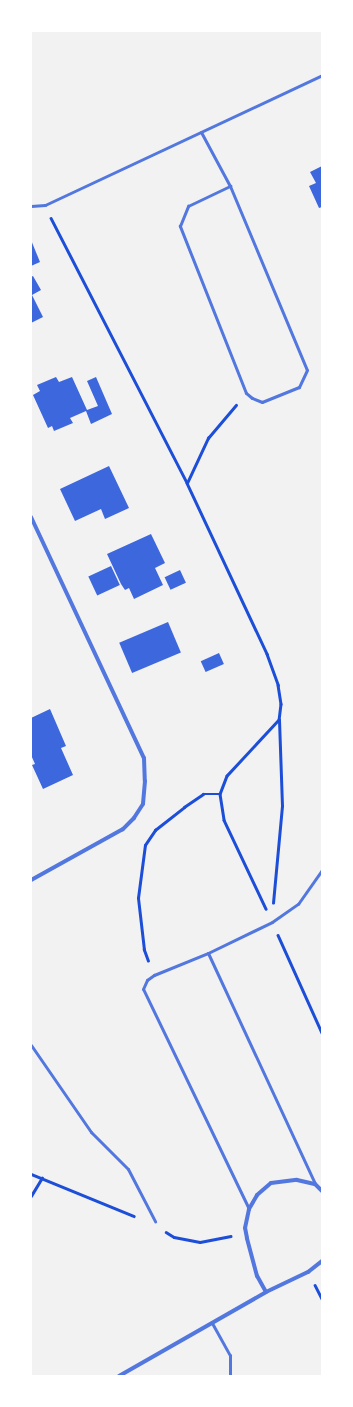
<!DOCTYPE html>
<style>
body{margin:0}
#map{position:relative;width:353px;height:1407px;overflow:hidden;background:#f2f2f2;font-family:"Work Sans",sans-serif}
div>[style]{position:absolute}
.building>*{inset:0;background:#3d67dc;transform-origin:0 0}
.path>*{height:2.5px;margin:-1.25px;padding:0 1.25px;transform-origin:1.25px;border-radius:1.25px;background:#1d4ed8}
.service>*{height:3px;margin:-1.5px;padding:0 1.5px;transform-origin:1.5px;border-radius:1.5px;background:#5277de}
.minor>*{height:4px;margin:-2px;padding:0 2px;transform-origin:2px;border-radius:2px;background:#5277de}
span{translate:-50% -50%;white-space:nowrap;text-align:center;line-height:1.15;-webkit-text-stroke:3.5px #fff;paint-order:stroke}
.frame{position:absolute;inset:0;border:32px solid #fff;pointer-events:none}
</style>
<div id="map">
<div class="building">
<i style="clip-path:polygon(322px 166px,322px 207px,319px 208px,309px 186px,316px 183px,310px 172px)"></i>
<i style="clip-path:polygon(31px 240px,40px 262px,31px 266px)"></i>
<i style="clip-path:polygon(33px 276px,41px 290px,32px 295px,43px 317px,31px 323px,31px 277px)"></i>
<i style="clip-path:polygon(56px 377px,59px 382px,72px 377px,87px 410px,98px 406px,87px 381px,96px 377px,112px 414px,91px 424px,86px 411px,70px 418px,73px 423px,54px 431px,52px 426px,48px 428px,33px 395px,40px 391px,37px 385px)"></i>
<i style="clip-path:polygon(109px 466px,129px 508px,105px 519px,101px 509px,75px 521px,60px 489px)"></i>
<i style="clip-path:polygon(151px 534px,165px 563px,155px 568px,163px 585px,134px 599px,129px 588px,125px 590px,121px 584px,107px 554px)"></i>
<i style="left:111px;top:566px;width:21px;height:25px;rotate:65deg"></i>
<i style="left:180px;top:570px;width:14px;height:17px;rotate:65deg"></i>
<i style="left:168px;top:622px;width:33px;height:53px;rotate:67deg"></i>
<i style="left:219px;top:653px;width:12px;height:20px;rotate:66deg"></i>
<i style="clip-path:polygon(50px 709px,66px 746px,61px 748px,73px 775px,43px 789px,32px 765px,35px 764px,31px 755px,31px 718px)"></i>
</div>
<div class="path">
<i style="left:51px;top:218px;width:298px;rotate:62.8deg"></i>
<i style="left:187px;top:483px;width:189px;rotate:64.9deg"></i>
<i style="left:267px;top:654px;width:33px;rotate:70deg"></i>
<i style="left:278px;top:685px;width:19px;rotate:81deg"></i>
<i style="left:281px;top:704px;width:16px;rotate:97deg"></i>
<i style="left:279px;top:720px;width:76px;rotate:132.9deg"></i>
<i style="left:227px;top:776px;width:19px;rotate:111deg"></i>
<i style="left:220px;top:794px;width:26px;rotate:81deg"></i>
<i style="left:224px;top:820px;width:98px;rotate:64.7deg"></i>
<i style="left:187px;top:483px;width:50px;rotate:-65deg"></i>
<i style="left:208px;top:438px;width:43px;rotate:-49.7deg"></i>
<i style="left:273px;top:903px;width:97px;rotate:-84.7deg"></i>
<i style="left:282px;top:806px;width:86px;rotate:-92deg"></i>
<i style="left:278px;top:935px;width:107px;rotate:65.8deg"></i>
<i style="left:148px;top:961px;width:12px;rotate:-110deg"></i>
<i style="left:144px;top:950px;width:52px;rotate:-96.6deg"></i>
<i style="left:138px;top:898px;width:53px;rotate:-82.5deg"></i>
<i style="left:145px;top:845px;width:18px;rotate:-56deg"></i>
<i style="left:155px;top:830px;width:37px;rotate:-38deg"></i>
<i style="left:184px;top:807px;width:23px;rotate:-34deg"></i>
<i style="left:203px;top:794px;width:17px"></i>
<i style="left:31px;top:1174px;width:111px;rotate:22.2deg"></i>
<i style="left:31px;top:1196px;width:21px;rotate:-59deg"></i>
<i style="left:166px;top:1232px;width:9px;rotate:32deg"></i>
<i style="left:174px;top:1237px;width:26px;rotate:11deg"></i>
<i style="left:200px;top:1242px;width:31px;rotate:-11deg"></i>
<i style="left:315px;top:1285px;width:16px;rotate:63deg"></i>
</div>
<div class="service">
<i style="left:201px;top:132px;width:61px;rotate:61.8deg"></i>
<i style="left:230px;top:186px;width:199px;rotate:67.3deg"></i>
<i style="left:307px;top:370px;width:19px;rotate:115deg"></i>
<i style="left:299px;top:387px;width:40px;rotate:158deg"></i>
<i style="left:262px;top:402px;width:11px;rotate:-158deg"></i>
<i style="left:252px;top:398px;width:8px;rotate:-140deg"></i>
<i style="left:246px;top:393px;width:180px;rotate:-111.6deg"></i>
<i style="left:180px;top:226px;width:22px;rotate:-68deg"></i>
<i style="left:188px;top:206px;width:47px;rotate:-25.5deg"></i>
<i style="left:31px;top:206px;width:14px;rotate:-4deg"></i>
<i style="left:45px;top:205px;width:306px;rotate:-25.1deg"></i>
<i style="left:208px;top:953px;width:255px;rotate:65.1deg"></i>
<i style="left:31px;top:1045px;width:106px;rotate:55.4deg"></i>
<i style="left:91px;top:1132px;width:52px;rotate:45deg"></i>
<i style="left:128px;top:1169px;width:59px;rotate:62.6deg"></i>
<i style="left:249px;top:1209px;width:244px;rotate:-115.7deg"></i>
<i style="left:143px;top:989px;width:10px;rotate:-66deg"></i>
<i style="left:147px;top:980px;width:9px;rotate:-36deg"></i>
<i style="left:154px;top:975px;width:58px;rotate:-22.2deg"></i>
<i style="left:208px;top:953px;width:71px;rotate:-25.8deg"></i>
<i style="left:272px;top:922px;width:32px;rotate:-35deg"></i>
<i style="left:298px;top:904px;width:42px;rotate:-54.8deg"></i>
<i style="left:212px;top:1323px;width:37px;rotate:61deg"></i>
<i style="left:230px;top:1355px;width:21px;rotate:90deg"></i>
</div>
<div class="minor">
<i style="left:31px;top:517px;width:266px;rotate:64.9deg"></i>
<i style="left:144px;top:758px;width:23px;rotate:88deg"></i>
<i style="left:145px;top:781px;width:23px;rotate:95deg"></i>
<i style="left:143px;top:804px;width:17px;rotate:123deg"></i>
<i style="left:134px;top:818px;width:16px;rotate:135deg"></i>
<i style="left:123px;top:829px;width:105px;rotate:151deg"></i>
<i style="left:266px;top:1292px;width:18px;rotate:-119deg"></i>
<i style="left:257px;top:1276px;width:39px;rotate:-105deg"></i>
<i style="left:247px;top:1238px;width:10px;rotate:-101deg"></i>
<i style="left:245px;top:1228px;width:19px;rotate:-78deg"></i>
<i style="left:249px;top:1209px;width:16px;rotate:-60deg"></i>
<i style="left:257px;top:1195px;width:18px;rotate:-41deg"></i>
<i style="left:271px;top:1183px;width:26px;rotate:-7deg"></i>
<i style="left:297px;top:1180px;width:18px;rotate:13deg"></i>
<i style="left:315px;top:1184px;width:10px;rotate:45deg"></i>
<i style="left:119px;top:1376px;width:169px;rotate:-29.7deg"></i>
<i style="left:266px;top:1292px;width:47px;rotate:-25.5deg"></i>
<i style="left:308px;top:1272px;width:18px;rotate:-38deg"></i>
</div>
<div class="frame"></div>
</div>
